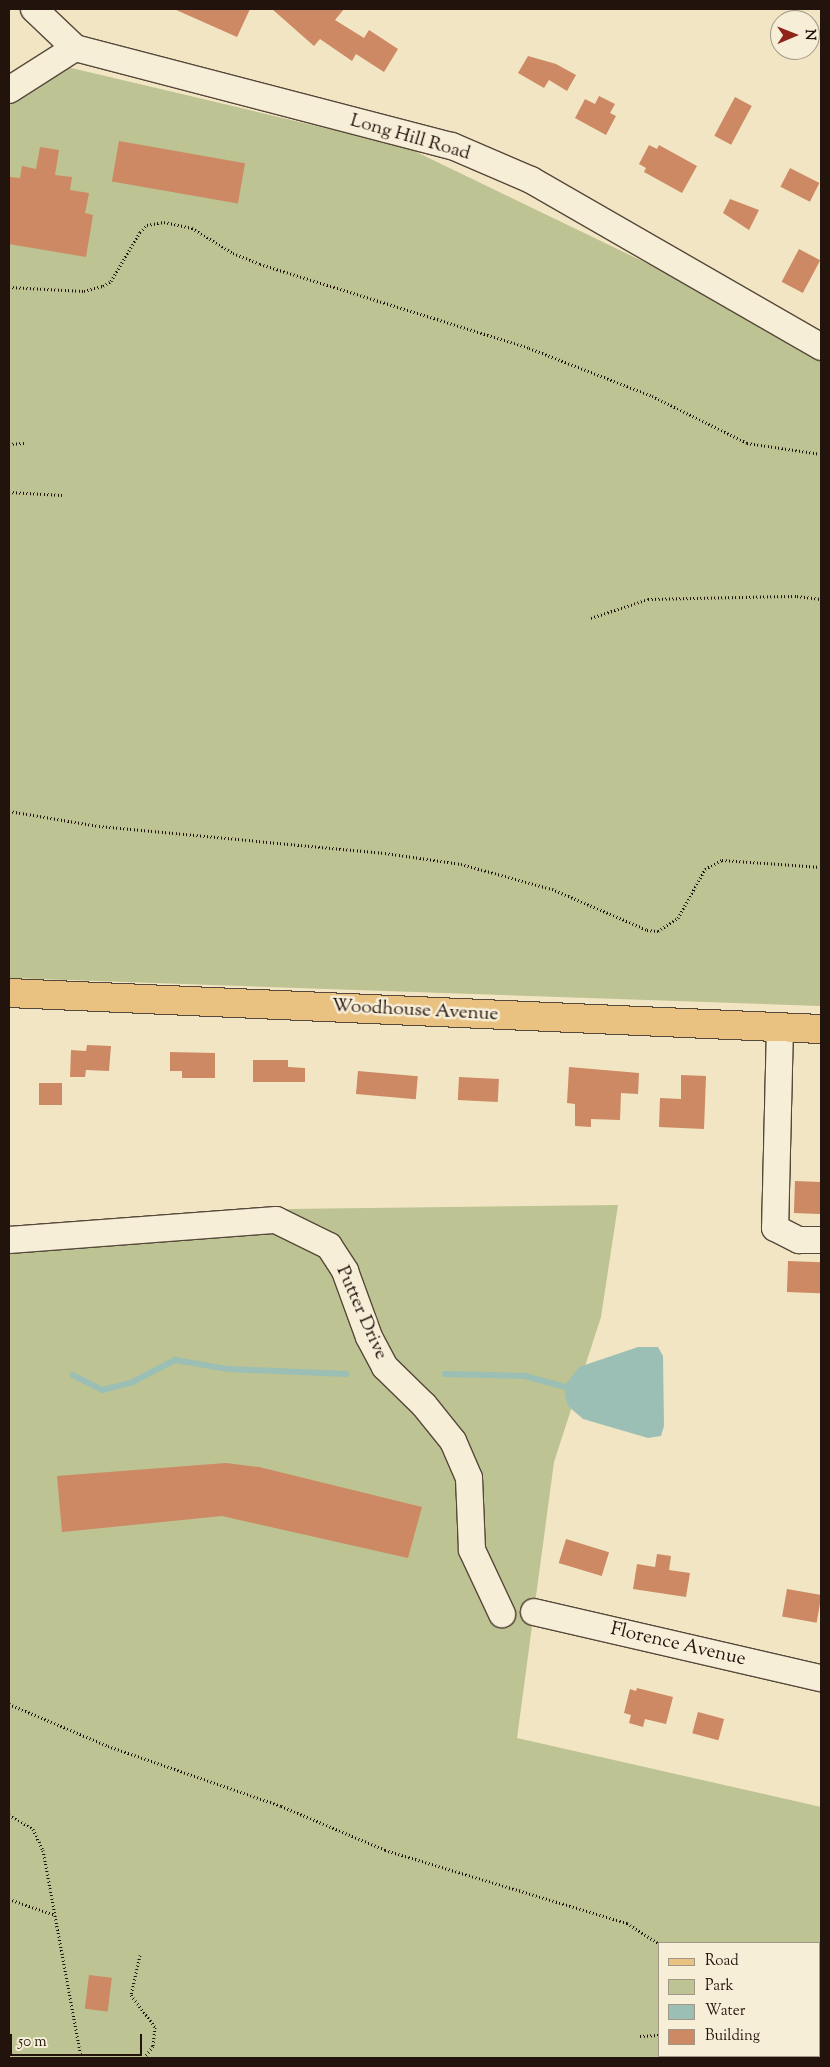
<!DOCTYPE html>
<style>
body{margin:0}
#map{position:relative;width:830px;height:2067px;overflow:hidden;background:#f2e5c3;font-family:"Sorts Mill Goudy",serif}
div>[style]{position:absolute}
.green>*{inset:0;background:#bdc392}
.water>*{inset:0;background:#9bbfb5}
.stream>*{height:5.5px;margin:-2.75px;padding:0 2.75px;transform-origin:2.75px;border-radius:2.75px;background:#9bbfb5}
.building>*{inset:0;background:#cc8963;transform-origin:0 0}
.path>*{height:3px;margin-top:-1.5px;transform-origin:0;background:repeating-linear-gradient(90deg,#22140d 0 1px,transparent 0 3.5px)}
.roads{filter:drop-shadow(1px 0 #56483a) drop-shadow(-1px 0 #56483a) drop-shadow(0 1px #56483a) drop-shadow(0 -1px #56483a)}
.minor>*{height:26px;margin:-13px;padding:0 13px;transform-origin:13px;border-radius:13px;background:#f7eed8}
.major>*{height:28px;margin:-14px;padding:0 14px;transform-origin:14px;border-radius:14px;background:#e9c282}
span{translate:-50% -50%;white-space:nowrap;text-align:center;line-height:1.15;-webkit-text-stroke:5px #f7eed8;paint-order:stroke}
.street-label{font-size:19px;color:#22140d}
.frame{position:absolute;inset:0;border:10px solid #22140d;pointer-events:none}
.legend{position:absolute;left:658px;top:1942px;width:162px;height:115px;box-sizing:border-box;background:#f7eed8;border:1px solid #a29787;margin:0;padding:6px 9px;list-style:none;font-size:15px;color:#22140d}
.legend li{display:flex;align-items:center;gap:10px;height:25px}
.legend b{width:25px;border:1px solid #a29787}
.north{position:absolute;left:770px;top:10px;width:50px;height:50px;box-sizing:border-box;background:#f7eed8;border:1px solid #a29787;border-radius:50%;rotate:89deg;font-size:14px;font-weight:700;line-height:20px;text-align:center;color:#22140d}
.north::after{content:'';display:block;margin:auto;width:18px;height:22px;background:#8f2418;clip-path:polygon(50% 0,100% 100%,50% 72%,0 100%)}
.scale{position:absolute;left:10px;top:2034px;width:132px;height:22px;box-sizing:border-box;border:2px solid #22140d;border-top:0;padding-left:6px;font-size:15px;line-height:18px;white-space:nowrap;color:#22140d;-webkit-text-stroke:4px #f7eed8;paint-order:stroke}
</style>
<div id="map">
<div class="green">
<i style="clip-path:polygon(67px 67px,406px 147px,665px 272px,821px 362px,821px 1006px,9px 978px,9px 103px)"></i>
<i style="clip-path:polygon(evenodd,618px 1205px,601px 1317px,554px 1462px,517px 1738px,821px 1807px,821px 2058px,9px 2058px,9px 1228px,288px 1209px,618px 1205px,659px 1943px,819px 1943px,819px 2056px,659px 2056px,659px 1943px)"></i>
</div>
<div class="water">
<i style="clip-path:polygon(638px 1347px,658px 1347px,663px 1356px,664px 1426px,661px 1436px,648px 1438px,583px 1419px,568px 1406px,565px 1395px,566px 1384px,579px 1367px)"></i>
</div>
<div class="stream">
<i style="left:445px;top:1374px;width:80px;rotate:1.4deg"></i>
<i style="left:525px;top:1376px;width:42px;rotate:15deg"></i>
<i style="left:73px;top:1375px;width:33px;rotate:27deg"></i>
<i style="left:102px;top:1390px;width:30px;rotate:-14deg"></i>
<i style="left:131px;top:1383px;width:50px;rotate:-27.6deg"></i>
<i style="left:175px;top:1360px;width:54px;rotate:9.6deg"></i>
<i style="left:228px;top:1369px;width:118px;rotate:2.4deg"></i>
</div>
<div class="building">
<i style="clip-path:polygon(174px 9px,250px 9px,237px 37px)"></i>
<i style="clip-path:polygon(272px 9px,344px 9px,335px 20px,364px 38px,369px 30px,398px 49px,384px 72px,356px 54px,352px 61px,320px 39px,314px 46px)"></i>
<i style="clip-path:polygon(528px 56px,556px 64px,576px 75px,567px 91px,549px 80px,544px 88px,518px 73px)"></i>
<i style="clip-path:polygon(599px 96px,615px 104px,610px 113px,616px 116px,606px 135px,575px 118px,585px 99px,595px 104px)"></i>
<i style="left:735px;top:97px;width:19px;height:44px;rotate:28deg"></i>
<i style="left:119px;top:141px;width:128px;height:41px;rotate:10deg"></i>
<i style="clip-path:polygon(649px 145px,657px 149px,659px 145px,697px 166px,682px 193px,644px 172px,646px 168px,639px 164px)"></i>
<i style="clip-path:polygon(40px 147px,59px 150px,55px 175px,72px 177px,70px 190px,89px 193px,85px 213px,93px 215px,86px 257px,9px 244px,9px 177px,20px 178px,22px 166px,36px 169px)"></i>
<i style="left:790px;top:168px;width:33px;height:21px;rotate:27deg"></i>
<i style="clip-path:polygon(730px 199px,759px 210px,749px 230px,723px 213px)"></i>
<i style="left:799px;top:249px;width:24px;height:37px;rotate:28deg"></i>
<i style="clip-path:polygon(87px 1045px,111px 1046px,109px 1071px,86px 1070px,85px 1077px,70px 1077px,71px 1050px,86px 1051px)"></i>
<i style="clip-path:polygon(170px 1052px,215px 1053px,215px 1078px,182px 1078px,182px 1071px,170px 1071px)"></i>
<i style="clip-path:polygon(253px 1060px,288px 1060px,288px 1067px,305px 1068px,305px 1082px,253px 1082px)"></i>
<i style="clip-path:polygon(569px 1067px,639px 1073px,638px 1094px,621px 1093px,620px 1120px,591px 1119px,591px 1127px,575px 1126px,575px 1104px,567px 1103px)"></i>
<i style="left:358px;top:1071px;width:60px;height:23px;rotate:5deg"></i>
<i style="clip-path:polygon(681px 1075px,706px 1076px,704px 1129px,659px 1127px,660px 1098px,681px 1099px)"></i>
<i style="left:459px;top:1077px;width:40px;height:23px;rotate:3deg"></i>
<i style="left:39px;top:1083px;width:23px;height:22px"></i>
<i style="left:795px;top:1181px;width:26px;height:32px;rotate:2deg"></i>
<i style="left:788px;top:1261px;width:33px;height:31px;rotate:2deg"></i>
<i style="clip-path:polygon(226px 1463px,259px 1467px,422px 1507px,408px 1558px,222px 1516px,62px 1532px,57px 1476px)"></i>
<i style="left:566px;top:1539px;width:45px;height:25px;rotate:17deg"></i>
<i style="clip-path:polygon(657px 1554px,671px 1556px,669px 1570px,690px 1573px,686px 1597px,633px 1589px,637px 1564px,655px 1567px)"></i>
<i style="left:787px;top:1589px;width:35px;height:28px;rotate:10deg"></i>
<i style="clip-path:polygon(637px 1688px,673px 1697px,666px 1724px,645px 1719px,643px 1727px,629px 1723px,631px 1715px,624px 1713px,630px 1689px,636px 1691px)"></i>
<i style="left:698px;top:1712px;width:27px;height:22px;rotate:15deg"></i>
<i style="left:89px;top:1975px;width:23px;height:34px;rotate:7deg"></i>
</div>
<div class="path">
<i style="left:9px;top:287px;width:75px;rotate:3.1deg"></i>
<i style="left:84px;top:291px;width:20px;rotate:-15deg"></i>
<i style="left:103px;top:286px;width:9px;rotate:-32deg"></i>
<i style="left:111px;top:281px;width:57px;rotate:-59.4deg"></i>
<i style="left:140px;top:232px;width:10px;rotate:-45deg"></i>
<i style="left:147px;top:225px;width:17px;rotate:-10deg"></i>
<i style="left:164px;top:222px;width:29px;rotate:12deg"></i>
<i style="left:192px;top:228px;width:48px;rotate:31.4deg"></i>
<i style="left:233px;top:253px;width:29px;rotate:22deg"></i>
<i style="left:260px;top:264px;width:282px;rotate:17.3deg"></i>
<i style="left:529px;top:348px;width:132px;rotate:21.3deg"></i>
<i style="left:652px;top:396px;width:106px;rotate:26.3deg"></i>
<i style="left:747px;top:443px;width:75px;rotate:8.5deg"></i>
<i style="left:9px;top:444px;width:15px;rotate:-4deg"></i>
<i style="left:9px;top:492px;width:53px;rotate:3.2deg"></i>
<i style="left:591px;top:618px;width:60px;rotate:-18.4deg"></i>
<i style="left:648px;top:599px;width:149px;rotate:-1.2deg"></i>
<i style="left:797px;top:596px;width:24px;rotate:7deg"></i>
<i style="left:9px;top:811px;width:91px;rotate:9.5deg"></i>
<i style="left:99px;top:826px;width:287px;rotate:5.4deg"></i>
<i style="left:385px;top:853px;width:77px;rotate:8.2deg"></i>
<i style="left:461px;top:864px;width:94px;rotate:15.4deg"></i>
<i style="left:552px;top:889px;width:103px;rotate:23.3deg"></i>
<i style="left:647px;top:930px;width:11px;rotate:5deg"></i>
<i style="left:658px;top:931px;width:24px;rotate:-33deg"></i>
<i style="left:678px;top:918px;width:56px;rotate:-61.1deg"></i>
<i style="left:705px;top:869px;width:19px;rotate:-28deg"></i>
<i style="left:722px;top:860px;width:99px;rotate:4deg"></i>
<i style="left:9px;top:1704px;width:108px;rotate:23deg"></i>
<i style="left:108px;top:1746px;width:183px;rotate:19.1deg"></i>
<i style="left:281px;top:1806px;width:113px;rotate:22.9deg"></i>
<i style="left:385px;top:1850px;width:253px;rotate:16.8deg"></i>
<i style="left:627px;top:1923px;width:38px;rotate:33deg"></i>
<i style="left:9px;top:1815px;width:28px;rotate:30deg"></i>
<i style="left:33px;top:1829px;width:23px;rotate:65deg"></i>
<i style="left:43px;top:1850px;width:211px;rotate:79.6deg"></i>
<i style="left:9px;top:1899px;width:49px;rotate:19.2deg"></i>
<i style="left:140px;top:1955px;width:41px;rotate:102.7deg"></i>
<i style="left:131px;top:1995px;width:40px;rotate:53deg"></i>
<i style="left:155px;top:2027px;width:19px;rotate:96deg"></i>
<i style="left:153px;top:2046px;width:15px;rotate:127deg"></i>
<i style="left:640px;top:2036px;width:19px;rotate:-3deg"></i>
<i style="left:780px;top:2056px;width:14px;rotate:8deg"></i>
<i style="left:809px;top:2056px;width:4px;rotate:34deg"></i>
</div>
<div class="roads">
<div class="minor">
<i style="left:34px;top:9px;width:57px;rotate:43.6deg"></i>
<i style="left:75px;top:48px;width:390px;rotate:14.6deg"></i>
<i style="left:452px;top:146px;width:86px;rotate:23.3deg"></i>
<i style="left:531px;top:180px;width:335px;rotate:29.9deg"></i>
<i style="left:9px;top:90px;width:78px;rotate:-32.5deg"></i>
<i style="left:780px;top:1027px;width:201px;rotate:91.4deg"></i>
<i style="left:775px;top:1228px;width:27px;rotate:27deg"></i>
<i style="left:799px;top:1240px;width:22px"></i>
<i style="left:9px;top:1240px;width:268px;rotate:-4.3deg"></i>
<i style="left:276px;top:1220px;width:59px;rotate:26.1deg"></i>
<i style="left:329px;top:1246px;width:30px;rotate:57deg"></i>
<i style="left:345px;top:1271px;width:70px;rotate:70deg"></i>
<i style="left:369px;top:1337px;width:34px;rotate:62deg"></i>
<i style="left:385px;top:1367px;width:54px;rotate:44.3deg"></i>
<i style="left:424px;top:1405px;width:46px;rotate:51.1deg"></i>
<i style="left:453px;top:1441px;width:40px;rotate:66.6deg"></i>
<i style="left:469px;top:1478px;width:72px;rotate:87.6deg"></i>
<i style="left:472px;top:1550px;width:71px;rotate:64.9deg"></i>
<i style="left:534px;top:1612px;width:294px;rotate:13deg"></i>
</div>
<div class="major">
<i style="left:9px;top:993px;width:813px;rotate:2.54deg"></i>
</div>
</div>
<div class="street-label">
<span style="left:410px;top:138px;rotate:16deg">Long Hill Road</span>
<span style="left:415px;top:1011px;rotate:3deg">Woodhouse Avenue</span>
<span style="left:361px;top:1313px;rotate:66deg">Putter Drive</span>
<span style="left:678px;top:1645px;rotate:13deg">Florence Avenue</span>
</div>
<div class="frame"></div>
<ul class="legend">
<li><b style="height:6px;background:#e9c282"></b>Road</li>
<li><b style="height:14px;background:#bdc392"></b>Park</li>
<li><b style="height:14px;background:#9bbfb5"></b>Water</li>
<li><b style="height:14px;background:#cc8963"></b>Building</li>
</ul>
<div class="north">N</div>
<div class="scale">50 m</div>
</div>
